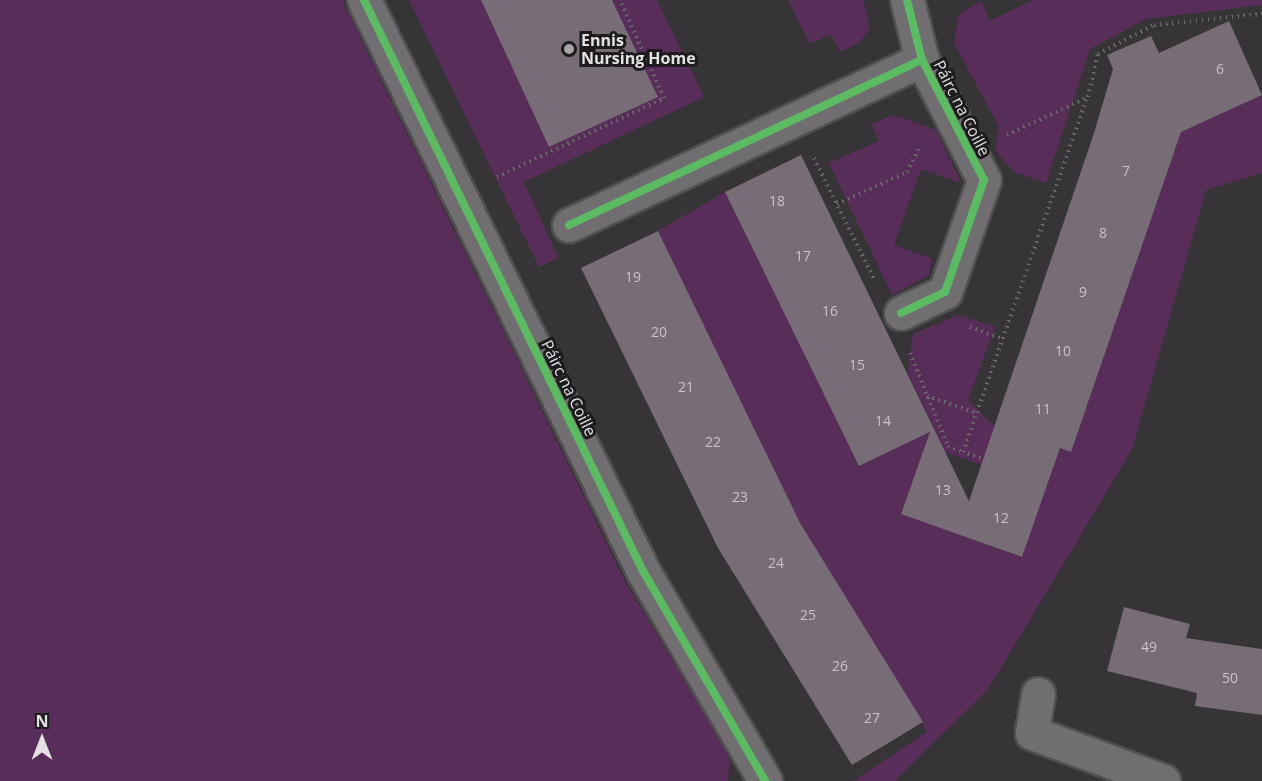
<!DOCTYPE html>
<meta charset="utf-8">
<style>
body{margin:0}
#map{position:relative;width:1262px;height:781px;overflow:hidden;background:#363436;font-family:"Open Sans",sans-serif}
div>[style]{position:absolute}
.green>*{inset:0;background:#592d59}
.building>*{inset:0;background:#786c77}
.path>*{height:4px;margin-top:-2px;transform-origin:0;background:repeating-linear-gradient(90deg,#6b6a6b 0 1.5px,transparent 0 6px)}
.roads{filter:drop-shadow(2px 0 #515051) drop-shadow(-2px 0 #515051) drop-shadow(0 2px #515051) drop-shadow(0 -2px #515051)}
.minor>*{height:33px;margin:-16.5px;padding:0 16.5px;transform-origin:16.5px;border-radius:16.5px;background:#706e70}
.cycleway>*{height:8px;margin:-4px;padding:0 4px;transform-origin:4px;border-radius:4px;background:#5cba63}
.dots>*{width:16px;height:16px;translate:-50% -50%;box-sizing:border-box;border:3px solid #1d1b1d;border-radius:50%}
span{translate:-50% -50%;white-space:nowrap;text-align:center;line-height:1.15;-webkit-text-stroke:6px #1d1b1d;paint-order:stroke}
.number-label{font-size:14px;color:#c9c4c9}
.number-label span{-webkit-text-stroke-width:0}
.poi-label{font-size:16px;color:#e4e1e4;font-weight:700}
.left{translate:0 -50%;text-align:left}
.street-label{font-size:16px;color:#e4e1e4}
.north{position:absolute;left:12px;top:709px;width:60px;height:60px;-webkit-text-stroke:4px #1d1b1d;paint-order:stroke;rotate:0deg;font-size:16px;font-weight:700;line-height:24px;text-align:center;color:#e4e1e4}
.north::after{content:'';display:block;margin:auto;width:21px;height:27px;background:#e4e1e4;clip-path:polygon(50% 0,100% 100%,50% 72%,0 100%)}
</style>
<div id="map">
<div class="green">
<i style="clip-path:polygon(0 0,342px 0,626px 583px,730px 757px,728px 781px,0 781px)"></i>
<i style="clip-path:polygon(409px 0,481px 0,550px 147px,657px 97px,612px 0,657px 0,704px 97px,524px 182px,558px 258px,539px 267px)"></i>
<i style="clip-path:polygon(788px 0,863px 0,870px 28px,859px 43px,840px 52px,831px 34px,810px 44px)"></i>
<i style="clip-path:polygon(1033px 0,1262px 0,1262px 5px,1146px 19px,1090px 49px,1046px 183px,1014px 172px,995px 150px,999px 127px,954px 43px,959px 14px,981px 1px,990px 21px)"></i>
<i style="clip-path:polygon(evenodd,1262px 95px,1262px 173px,1206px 190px,1132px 449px,1072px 550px,988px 689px,895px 781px,853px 781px,927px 732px,795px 515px,658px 231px,725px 192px,859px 466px,935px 430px,908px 374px,913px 334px,959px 315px,995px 327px,968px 400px,994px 426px,1071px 452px,1181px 132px,1262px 95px,926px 445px,1046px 488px,1021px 557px,901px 513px,926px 445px)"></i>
<i style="clip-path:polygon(893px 115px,936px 130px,961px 183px,921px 169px,894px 245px,932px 259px,929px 275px,892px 295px,829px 163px,879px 141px,871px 124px)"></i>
</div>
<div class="building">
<i style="clip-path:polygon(481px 0,612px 0,658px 97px,549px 147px)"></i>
<i style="clip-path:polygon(1229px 21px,1262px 95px,1181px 132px,1071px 452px,1060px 448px,1022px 557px,901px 514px,930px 432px,859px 466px,725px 192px,801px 155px,969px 501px,1094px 133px,1113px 69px,1107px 55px,1151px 36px,1159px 53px)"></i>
<i style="clip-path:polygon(658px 231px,800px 523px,923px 722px,852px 765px,718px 548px,581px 268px)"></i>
<i style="clip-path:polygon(1124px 607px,1190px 624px,1186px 638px,1262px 649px,1262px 715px,1195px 706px,1197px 693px,1107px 671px)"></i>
</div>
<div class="path">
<i style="left:1007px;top:135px;width:89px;rotate:-25.1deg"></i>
<i style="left:1088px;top:97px;width:44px;rotate:-76.9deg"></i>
<i style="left:1098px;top:54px;width:63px;rotate:-27.4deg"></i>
<i style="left:1154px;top:25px;width:109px;rotate:-5.8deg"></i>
<i style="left:814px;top:158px;width:137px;rotate:63.6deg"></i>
<i style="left:497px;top:177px;width:185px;rotate:-25.3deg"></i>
<i style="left:664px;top:98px;width:107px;rotate:-114.2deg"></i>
<i style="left:837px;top:204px;width:77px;rotate:-24.6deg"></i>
<i style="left:907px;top:172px;width:27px;rotate:-63deg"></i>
<i style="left:970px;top:327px;width:35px;rotate:20deg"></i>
<i style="left:910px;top:353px;width:100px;rotate:67.8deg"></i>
<i style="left:948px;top:446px;width:16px;rotate:22deg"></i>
<i style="left:927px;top:396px;width:53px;rotate:18.8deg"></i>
<i style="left:1026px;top:473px;width:66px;rotate:-161.6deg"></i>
<i style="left:963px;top:452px;width:376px;rotate:-70.7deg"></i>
</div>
<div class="roads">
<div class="minor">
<i style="left:364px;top:0;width:636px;rotate:63.96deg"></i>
<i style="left:643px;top:571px;width:243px;rotate:59.8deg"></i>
<i style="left:569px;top:225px;width:390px;rotate:-25.1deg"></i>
<i style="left:901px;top:313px;width:49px;rotate:-25.5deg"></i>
<i style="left:945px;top:292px;width:119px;rotate:-70.8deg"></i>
<i style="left:984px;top:180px;width:135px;rotate:-117.3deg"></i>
<i style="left:922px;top:60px;width:62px;rotate:-104deg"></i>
<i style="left:1038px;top:694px;width:39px;rotate:99deg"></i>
<i style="left:1032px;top:733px;width:140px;rotate:20.1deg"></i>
</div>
</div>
<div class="cycleway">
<i style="left:364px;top:0;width:636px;rotate:63.96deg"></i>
<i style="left:643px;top:571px;width:243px;rotate:59.8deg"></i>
<i style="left:569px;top:225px;width:390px;rotate:-25.1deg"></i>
<i style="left:901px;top:313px;width:49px;rotate:-25.5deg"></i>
<i style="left:945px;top:292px;width:119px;rotate:-70.8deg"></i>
<i style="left:984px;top:180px;width:135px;rotate:-117.3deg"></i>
<i style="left:922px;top:60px;width:62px;rotate:-104deg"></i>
</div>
<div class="dots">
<i style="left:569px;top:49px;background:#a7a4a7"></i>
</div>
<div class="number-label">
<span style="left:1220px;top:69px">6</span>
<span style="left:1126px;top:171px">7</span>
<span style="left:777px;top:201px">18</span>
<span style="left:1103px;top:233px">8</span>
<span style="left:803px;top:256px">17</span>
<span style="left:633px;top:277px">19</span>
<span style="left:1083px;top:292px">9</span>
<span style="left:830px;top:311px">16</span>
<span style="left:659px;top:332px">20</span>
<span style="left:1063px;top:351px">10</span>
<span style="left:857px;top:365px">15</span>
<span style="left:686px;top:387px">21</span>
<span style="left:1043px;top:409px">11</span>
<span style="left:883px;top:421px">14</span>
<span style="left:713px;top:442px">22</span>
<span style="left:943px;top:490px">13</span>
<span style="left:740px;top:497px">23</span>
<span style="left:1001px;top:518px">12</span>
<span style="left:776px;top:563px">24</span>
<span style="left:808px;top:615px">25</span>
<span style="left:1149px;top:647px">49</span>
<span style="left:840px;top:666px">26</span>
<span style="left:1230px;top:678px">50</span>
<span style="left:872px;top:718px">27</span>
</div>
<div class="poi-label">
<span class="left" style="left:581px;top:49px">Ennis<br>Nursing Home</span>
</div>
<div class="street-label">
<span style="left:962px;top:108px;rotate:63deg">Páirc na Coille</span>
<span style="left:569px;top:388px;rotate:64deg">Páirc na Coille</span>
</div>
<div class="north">N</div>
</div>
